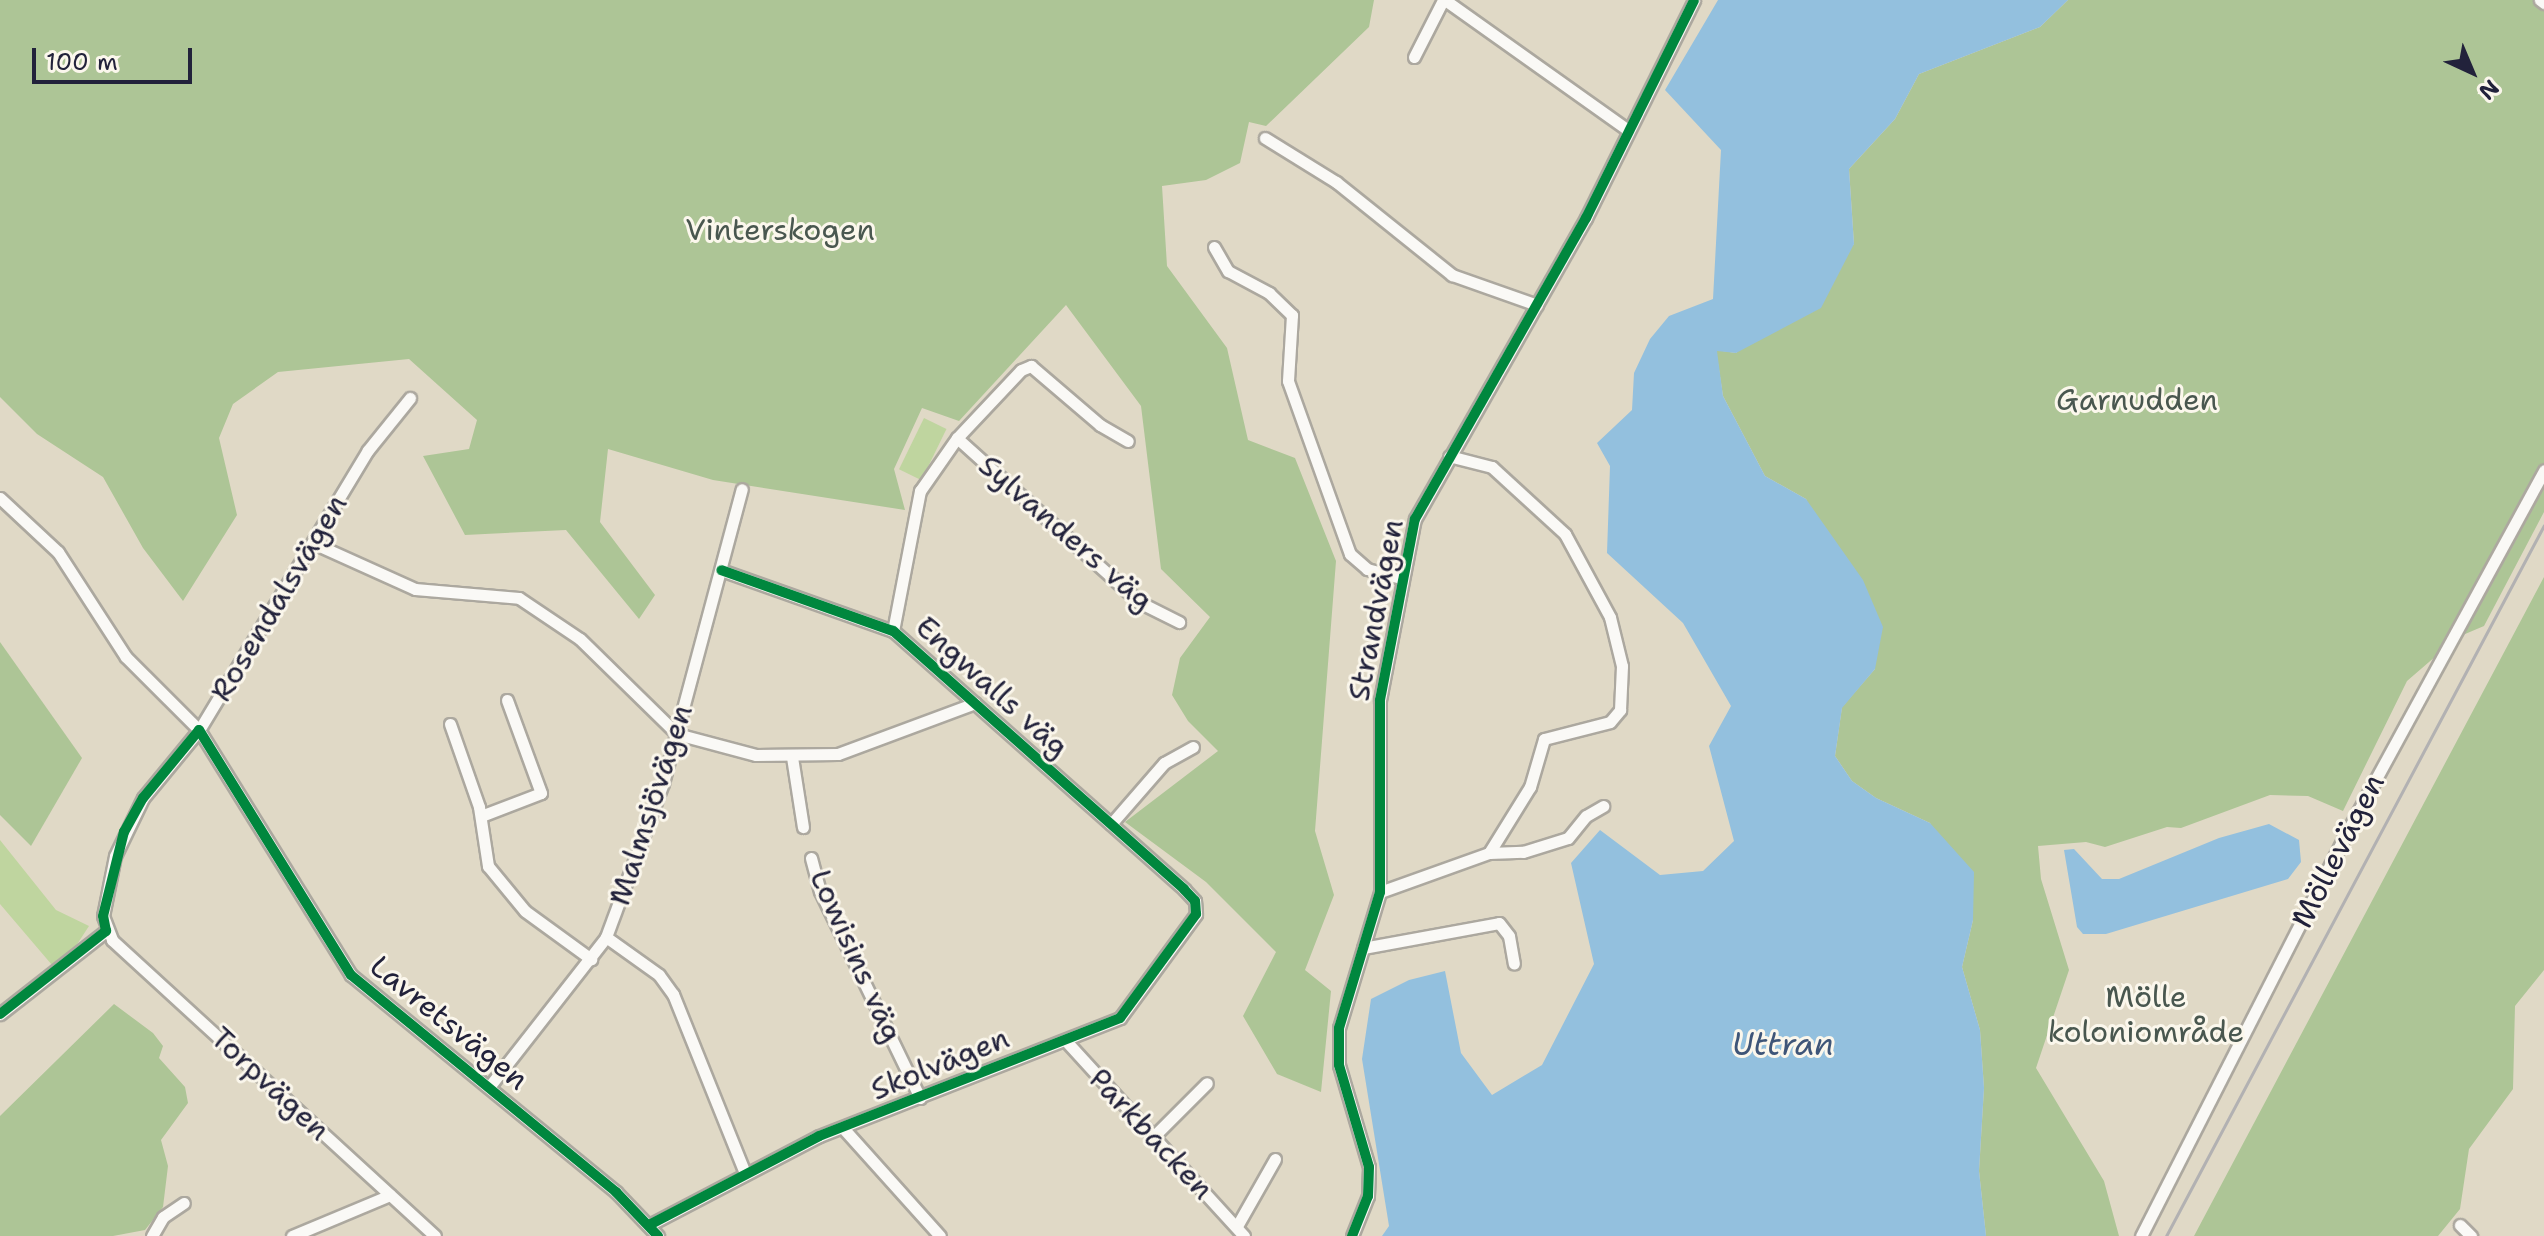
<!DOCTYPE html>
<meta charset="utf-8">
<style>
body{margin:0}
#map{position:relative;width:2544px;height:1236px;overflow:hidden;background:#e0d9c6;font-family:"Shantell Sans",sans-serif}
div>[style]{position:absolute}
.green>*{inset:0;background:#bfd59f;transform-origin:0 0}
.forest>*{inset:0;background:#adc596}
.water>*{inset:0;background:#93c0de}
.roads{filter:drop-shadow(2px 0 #aca89f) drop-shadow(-2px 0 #aca89f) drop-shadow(0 2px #aca89f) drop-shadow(0 -2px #aca89f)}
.street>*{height:11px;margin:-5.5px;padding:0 5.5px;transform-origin:5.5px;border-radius:5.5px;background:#faf9f6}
.rail>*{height:3px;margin:-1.5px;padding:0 1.5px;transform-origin:1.5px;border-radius:1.5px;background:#b2b1b2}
.cycleway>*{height:10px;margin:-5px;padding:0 5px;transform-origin:5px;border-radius:5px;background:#00873e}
span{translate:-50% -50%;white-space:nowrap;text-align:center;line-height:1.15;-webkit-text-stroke:6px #fbf7ec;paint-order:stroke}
.park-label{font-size:30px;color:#49574f}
.street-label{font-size:30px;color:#22223b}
.water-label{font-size:32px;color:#3e5578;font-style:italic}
.north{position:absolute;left:2432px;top:32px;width:80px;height:80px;-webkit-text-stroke:6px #fbf7ec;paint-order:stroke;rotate:136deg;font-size:22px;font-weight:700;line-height:32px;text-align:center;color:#22223b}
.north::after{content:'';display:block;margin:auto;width:28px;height:36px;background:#22223b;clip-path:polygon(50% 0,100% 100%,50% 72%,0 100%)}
.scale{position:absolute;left:32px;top:48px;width:160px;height:36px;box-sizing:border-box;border:4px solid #22223b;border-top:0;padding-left:10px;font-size:24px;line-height:28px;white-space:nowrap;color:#22223b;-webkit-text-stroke:6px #fbf7ec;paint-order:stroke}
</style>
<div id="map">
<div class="green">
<i style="left:924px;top:418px;width:25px;height:57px;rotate:26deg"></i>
<i style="clip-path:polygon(0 840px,56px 910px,89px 926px,74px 949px,52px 965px,0 904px)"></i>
</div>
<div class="forest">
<i style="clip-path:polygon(0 0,1374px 0,1369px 27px,1266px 126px,1249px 122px,1240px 163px,1206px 180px,1162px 186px,1167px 266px,1227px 348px,1248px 440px,1295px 458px,1336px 561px,1315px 831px,1334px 895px,1305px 970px,1331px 991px,1321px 1092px,1277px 1074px,1243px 1016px,1276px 952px,1206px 882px,1125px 822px,1218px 751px,1188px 721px,1172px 695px,1180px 658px,1210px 617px,1161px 569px,1141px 406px,1066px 305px,959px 421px,922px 408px,894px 469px,905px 510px,713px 480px,608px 449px,600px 522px,655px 595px,639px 619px,566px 530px,465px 535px,423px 456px,469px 449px,477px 420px,409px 359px,278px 372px,233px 404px,219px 438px,237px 515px,183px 601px,143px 548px,103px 477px,37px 434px,0 397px)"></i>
<i style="clip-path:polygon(2068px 0,2544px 0,2544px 512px,2484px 626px,2458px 637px,2407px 681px,2343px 811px,2308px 796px,2270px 795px,2181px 828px,2167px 827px,2105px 847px,2086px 842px,2038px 846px,2041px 879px,2069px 970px,2036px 1068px,2104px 1181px,2119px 1236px,1986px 1236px,1979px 1171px,1984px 1088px,1980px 1030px,1962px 967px,1973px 920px,1930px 823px,1876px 798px,1852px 781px,1835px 756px,1842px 707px,1875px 669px,1806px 499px,1765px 476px,1723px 396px,1716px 350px,1736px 353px,1854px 244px,1849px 169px,1895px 119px,1919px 74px,2040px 27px)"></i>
<i style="clip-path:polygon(2544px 577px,2544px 970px,2515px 1006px,2513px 1089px,2469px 1149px,2460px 1209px,2438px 1236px,2194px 1236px)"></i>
<i style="clip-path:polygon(0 642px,82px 758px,31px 846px,0 815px)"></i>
<i style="clip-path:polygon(114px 1004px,153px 1033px,163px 1046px,159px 1058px,185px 1087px,188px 1103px,161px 1140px,168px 1166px,163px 1207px,145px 1230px,113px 1236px,0 1236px,0 1116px)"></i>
</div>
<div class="water">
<i style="clip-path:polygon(1718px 0,2068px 0,2040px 27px,1919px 74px,1895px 119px,1849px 169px,1854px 244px,1821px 308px,1736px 353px,1717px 351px,1723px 396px,1765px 476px,1806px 499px,1863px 580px,1883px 627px,1875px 669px,1842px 708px,1835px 756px,1852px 781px,1876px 798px,1930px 823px,1974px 872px,1973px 920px,1962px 967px,1980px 1030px,1984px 1088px,1979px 1171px,1986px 1236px,1382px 1236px,1389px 1226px,1362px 1059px,1371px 999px,1409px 980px,1445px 971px,1461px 1053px,1492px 1095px,1542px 1065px,1594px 964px,1571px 863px,1600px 830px,1660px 875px,1703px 871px,1734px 841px,1709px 746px,1731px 706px,1683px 623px,1607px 553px,1610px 466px,1597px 443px,1632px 410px,1634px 373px,1650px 339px,1669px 316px,1713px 299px,1721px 150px,1665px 90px)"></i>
<i style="clip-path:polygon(2269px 824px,2299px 840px,2301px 862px,2288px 879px,2106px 934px,2083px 934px,2077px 927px,2064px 850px,2074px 849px,2102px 879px,2119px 879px,2219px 838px)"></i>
</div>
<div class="roads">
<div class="street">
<i style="left:1445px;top:0;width:224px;rotate:35.4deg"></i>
<i style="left:2540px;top:0;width:5px;rotate:37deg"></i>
<i style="left:1414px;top:57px;width:64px;rotate:-63deg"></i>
<i style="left:1265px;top:138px;width:84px;rotate:31.8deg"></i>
<i style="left:1336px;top:182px;width:149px;rotate:38.7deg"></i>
<i style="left:1452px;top:275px;width:90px;rotate:19.4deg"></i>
<i style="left:1214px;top:247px;width:28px;rotate:60deg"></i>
<i style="left:1228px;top:271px;width:47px;rotate:28.2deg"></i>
<i style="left:1269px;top:293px;width:32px;rotate:44deg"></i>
<i style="left:1292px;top:315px;width:66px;rotate:93.5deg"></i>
<i style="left:1288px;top:381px;width:184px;rotate:70.3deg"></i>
<i style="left:1350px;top:554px;width:23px;rotate:41deg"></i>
<i style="left:1367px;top:569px;width:35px;rotate:15deg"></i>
<i style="left:410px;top:398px;width:67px;rotate:128.9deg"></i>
<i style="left:368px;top:450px;width:327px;rotate:121.1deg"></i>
<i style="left:199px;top:730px;width:88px;rotate:129.5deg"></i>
<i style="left:143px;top:798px;width:64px;rotate:115.8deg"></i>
<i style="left:115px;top:856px;width:61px;rotate:101.3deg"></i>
<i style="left:103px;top:916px;width:26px;rotate:69deg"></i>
<i style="left:112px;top:940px;width:438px;rotate:42.5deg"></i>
<i style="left:957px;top:438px;width:245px;rotate:42deg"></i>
<i style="left:1139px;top:602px;width:45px;rotate:26.6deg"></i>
<i style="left:0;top:498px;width:79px;rotate:43deg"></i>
<i style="left:58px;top:552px;width:125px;rotate:57.1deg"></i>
<i style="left:126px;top:657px;width:103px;rotate:45deg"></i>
<i style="left:199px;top:730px;width:288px;rotate:58.2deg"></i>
<i style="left:351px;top:975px;width:343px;rotate:39.3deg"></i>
<i style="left:616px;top:1192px;width:61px;rotate:46.3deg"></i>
<i style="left:313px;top:543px;width:112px;rotate:24.3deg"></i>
<i style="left:415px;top:589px;width:104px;rotate:4.9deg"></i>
<i style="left:519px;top:598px;width:73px;rotate:33.9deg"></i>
<i style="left:580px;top:639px;width:136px;rotate:44.4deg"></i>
<i style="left:677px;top:734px;width:82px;rotate:14.9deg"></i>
<i style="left:756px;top:755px;width:82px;rotate:-0.7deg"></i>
<i style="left:838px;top:754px;width:146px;rotate:-20.4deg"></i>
<i style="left:893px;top:631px;width:143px;rotate:-79.1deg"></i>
<i style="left:920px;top:491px;width:65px;rotate:-55.1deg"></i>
<i style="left:957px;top:438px;width:93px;rotate:-46.7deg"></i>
<i style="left:1021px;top:370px;width:11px;rotate:-22deg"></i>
<i style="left:1031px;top:366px;width:91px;rotate:40.5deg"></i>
<i style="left:1100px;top:425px;width:32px;rotate:30deg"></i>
<i style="left:450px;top:724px;width:88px;rotate:70.7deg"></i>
<i style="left:479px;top:807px;width:60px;rotate:81.3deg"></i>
<i style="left:488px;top:866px;width:58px;rotate:50.6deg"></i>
<i style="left:525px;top:911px;width:82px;rotate:36deg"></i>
<i style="left:792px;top:757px;width:71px;rotate:81.1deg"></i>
<i style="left:481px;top:816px;width:64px;rotate:-21deg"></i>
<i style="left:541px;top:793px;width:99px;rotate:-110.1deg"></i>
<i style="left:1111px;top:824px;width:81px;rotate:-49deg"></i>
<i style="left:1164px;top:763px;width:33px;rotate:-29deg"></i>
<i style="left:1489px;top:853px;width:34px;rotate:-2deg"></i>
<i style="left:1523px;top:852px;width:47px;rotate:-17.3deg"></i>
<i style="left:1568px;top:838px;width:28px;rotate:-51deg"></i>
<i style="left:1586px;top:816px;width:20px;rotate:-30deg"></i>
<i style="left:811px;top:858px;width:34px;rotate:75deg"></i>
<i style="left:820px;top:891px;width:230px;rotate:64.2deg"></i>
<i style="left:1380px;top:892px;width:116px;rotate:-19.7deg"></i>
<i style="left:1489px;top:853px;width:78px;rotate:-58.2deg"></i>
<i style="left:1530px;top:787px;width:50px;rotate:-73.7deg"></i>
<i style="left:1544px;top:739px;width:68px;rotate:-14.4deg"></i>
<i style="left:1610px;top:722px;width:16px;rotate:-50deg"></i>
<i style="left:1620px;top:710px;width:44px;rotate:-87.4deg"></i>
<i style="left:1622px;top:666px;width:50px;rotate:-103.8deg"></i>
<i style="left:1610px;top:617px;width:94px;rotate:-118.5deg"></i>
<i style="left:1565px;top:534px;width:99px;rotate:-137.5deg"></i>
<i style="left:1492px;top:467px;width:44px;rotate:-165.7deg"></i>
<i style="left:606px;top:937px;width:65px;rotate:35.6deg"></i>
<i style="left:659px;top:975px;width:24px;rotate:54deg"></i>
<i style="left:673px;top:994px;width:191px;rotate:68.1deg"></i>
<i style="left:1363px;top:948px;width:138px;rotate:-10.4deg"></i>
<i style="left:1499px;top:923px;width:16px;rotate:52deg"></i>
<i style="left:1509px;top:936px;width:28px;rotate:80deg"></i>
<i style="left:0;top:1014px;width:135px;rotate:-38.1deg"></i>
<i style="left:1066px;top:1041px;width:264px;rotate:47.6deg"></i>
<i style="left:489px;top:1087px;width:190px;rotate:-52deg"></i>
<i style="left:606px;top:937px;width:164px;rotate:-69.7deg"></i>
<i style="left:663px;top:783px;width:304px;rotate:-75deg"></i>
<i style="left:843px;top:1128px;width:145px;rotate:48.1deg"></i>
<i style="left:1153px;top:1137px;width:76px;rotate:-45deg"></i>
<i style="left:651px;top:1224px;width:190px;rotate:-27.6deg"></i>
<i style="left:819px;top:1136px;width:323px;rotate:-21.4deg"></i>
<i style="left:1120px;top:1018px;width:129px;rotate:-53.8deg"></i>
<i style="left:1196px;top:914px;width:13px;rotate:-94deg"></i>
<i style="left:1195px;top:901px;width:16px;rotate:-133deg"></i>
<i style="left:1184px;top:889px;width:389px;rotate:-138.4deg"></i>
<i style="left:893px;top:631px;width:182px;rotate:-160.5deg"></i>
<i style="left:2460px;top:1225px;width:16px;rotate:45deg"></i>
<i style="left:1237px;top:1226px;width:77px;rotate:-60.4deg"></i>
<i style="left:152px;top:1236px;width:22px;rotate:-60deg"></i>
<i style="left:163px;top:1217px;width:25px;rotate:-34deg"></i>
<i style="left:292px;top:1236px;width:106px;rotate:-22.7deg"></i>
<i style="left:1352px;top:1236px;width:43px;rotate:-68.2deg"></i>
<i style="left:1368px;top:1196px;width:29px;rotate:-88deg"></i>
<i style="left:1369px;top:1167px;width:106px;rotate:-106.4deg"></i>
<i style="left:1339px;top:1065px;width:37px;rotate:-90deg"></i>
<i style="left:1339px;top:1028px;width:142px;rotate:-73.2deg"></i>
<i style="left:1380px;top:892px;width:192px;rotate:-90deg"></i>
<i style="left:1380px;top:700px;width:184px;rotate:-79.1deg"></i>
<i style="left:1415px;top:519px;width:346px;rotate:-60.4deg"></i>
<i style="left:1586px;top:218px;width:243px;rotate:-63.6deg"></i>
<i style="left:2141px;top:1236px;width:453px;rotate:-63deg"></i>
<i style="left:2347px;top:832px;width:412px;rotate:-61.4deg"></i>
</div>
</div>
<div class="rail">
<i style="left:2166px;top:1236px;width:805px;rotate:-62deg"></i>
</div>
<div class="cycleway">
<i style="left:0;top:1014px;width:135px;rotate:-38.1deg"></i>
<i style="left:106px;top:931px;width:15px;rotate:-101deg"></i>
<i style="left:103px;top:916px;width:87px;rotate:-76deg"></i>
<i style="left:124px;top:832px;width:39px;rotate:-61deg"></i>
<i style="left:143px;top:798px;width:88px;rotate:-50.5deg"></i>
<i style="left:199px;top:730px;width:288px;rotate:58.2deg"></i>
<i style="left:351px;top:975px;width:343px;rotate:39.3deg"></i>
<i style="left:616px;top:1192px;width:61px;rotate:46.3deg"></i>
<i style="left:651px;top:1224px;width:190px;rotate:-27.6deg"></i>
<i style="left:819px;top:1136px;width:323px;rotate:-21.4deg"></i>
<i style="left:1120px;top:1018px;width:129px;rotate:-53.8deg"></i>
<i style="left:1196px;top:914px;width:13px;rotate:-94deg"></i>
<i style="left:1195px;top:901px;width:16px;rotate:-133deg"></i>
<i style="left:1184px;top:889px;width:389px;rotate:-138.4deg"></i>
<i style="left:893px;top:631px;width:182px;rotate:-160.5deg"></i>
<i style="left:1352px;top:1236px;width:43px;rotate:-68.2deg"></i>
<i style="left:1368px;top:1196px;width:29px;rotate:-88deg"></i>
<i style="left:1369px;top:1167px;width:106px;rotate:-106.4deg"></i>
<i style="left:1339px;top:1065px;width:37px;rotate:-90deg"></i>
<i style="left:1339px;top:1028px;width:142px;rotate:-73.2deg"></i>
<i style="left:1380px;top:892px;width:192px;rotate:-90deg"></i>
<i style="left:1380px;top:700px;width:184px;rotate:-79.1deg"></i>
<i style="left:1415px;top:519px;width:346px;rotate:-60.4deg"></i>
<i style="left:1586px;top:218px;width:243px;rotate:-63.6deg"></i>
</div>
<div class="park-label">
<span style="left:780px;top:230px">Vinterskogen</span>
<span style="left:2137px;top:400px">Garnudden</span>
<span style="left:2146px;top:1014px">Mölle<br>koloniområde</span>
</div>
<div class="street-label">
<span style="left:1066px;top:533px;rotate:41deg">Sylvanders väg</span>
<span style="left:279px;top:598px;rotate:-59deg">Rosendalsvägen</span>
<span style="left:1376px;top:610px;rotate:-79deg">Strandvägen</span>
<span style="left:992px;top:687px;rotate:42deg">Engwalls väg</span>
<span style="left:651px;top:805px;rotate:-72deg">Malmsjövägen</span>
<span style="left:2338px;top:851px;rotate:-63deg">Möllevägen</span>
<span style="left:856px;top:956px;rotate:66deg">Lowisins väg</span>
<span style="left:449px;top:1023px;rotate:39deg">Lavretsvägen</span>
<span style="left:940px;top:1064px;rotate:-22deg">Skolvägen</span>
<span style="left:270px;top:1084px;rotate:43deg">Torpvägen</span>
<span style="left:1151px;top:1134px;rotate:47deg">Parkbacken</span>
</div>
<div class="water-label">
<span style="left:1783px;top:1044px">Uttran</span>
</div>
<div class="north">N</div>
<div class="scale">100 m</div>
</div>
